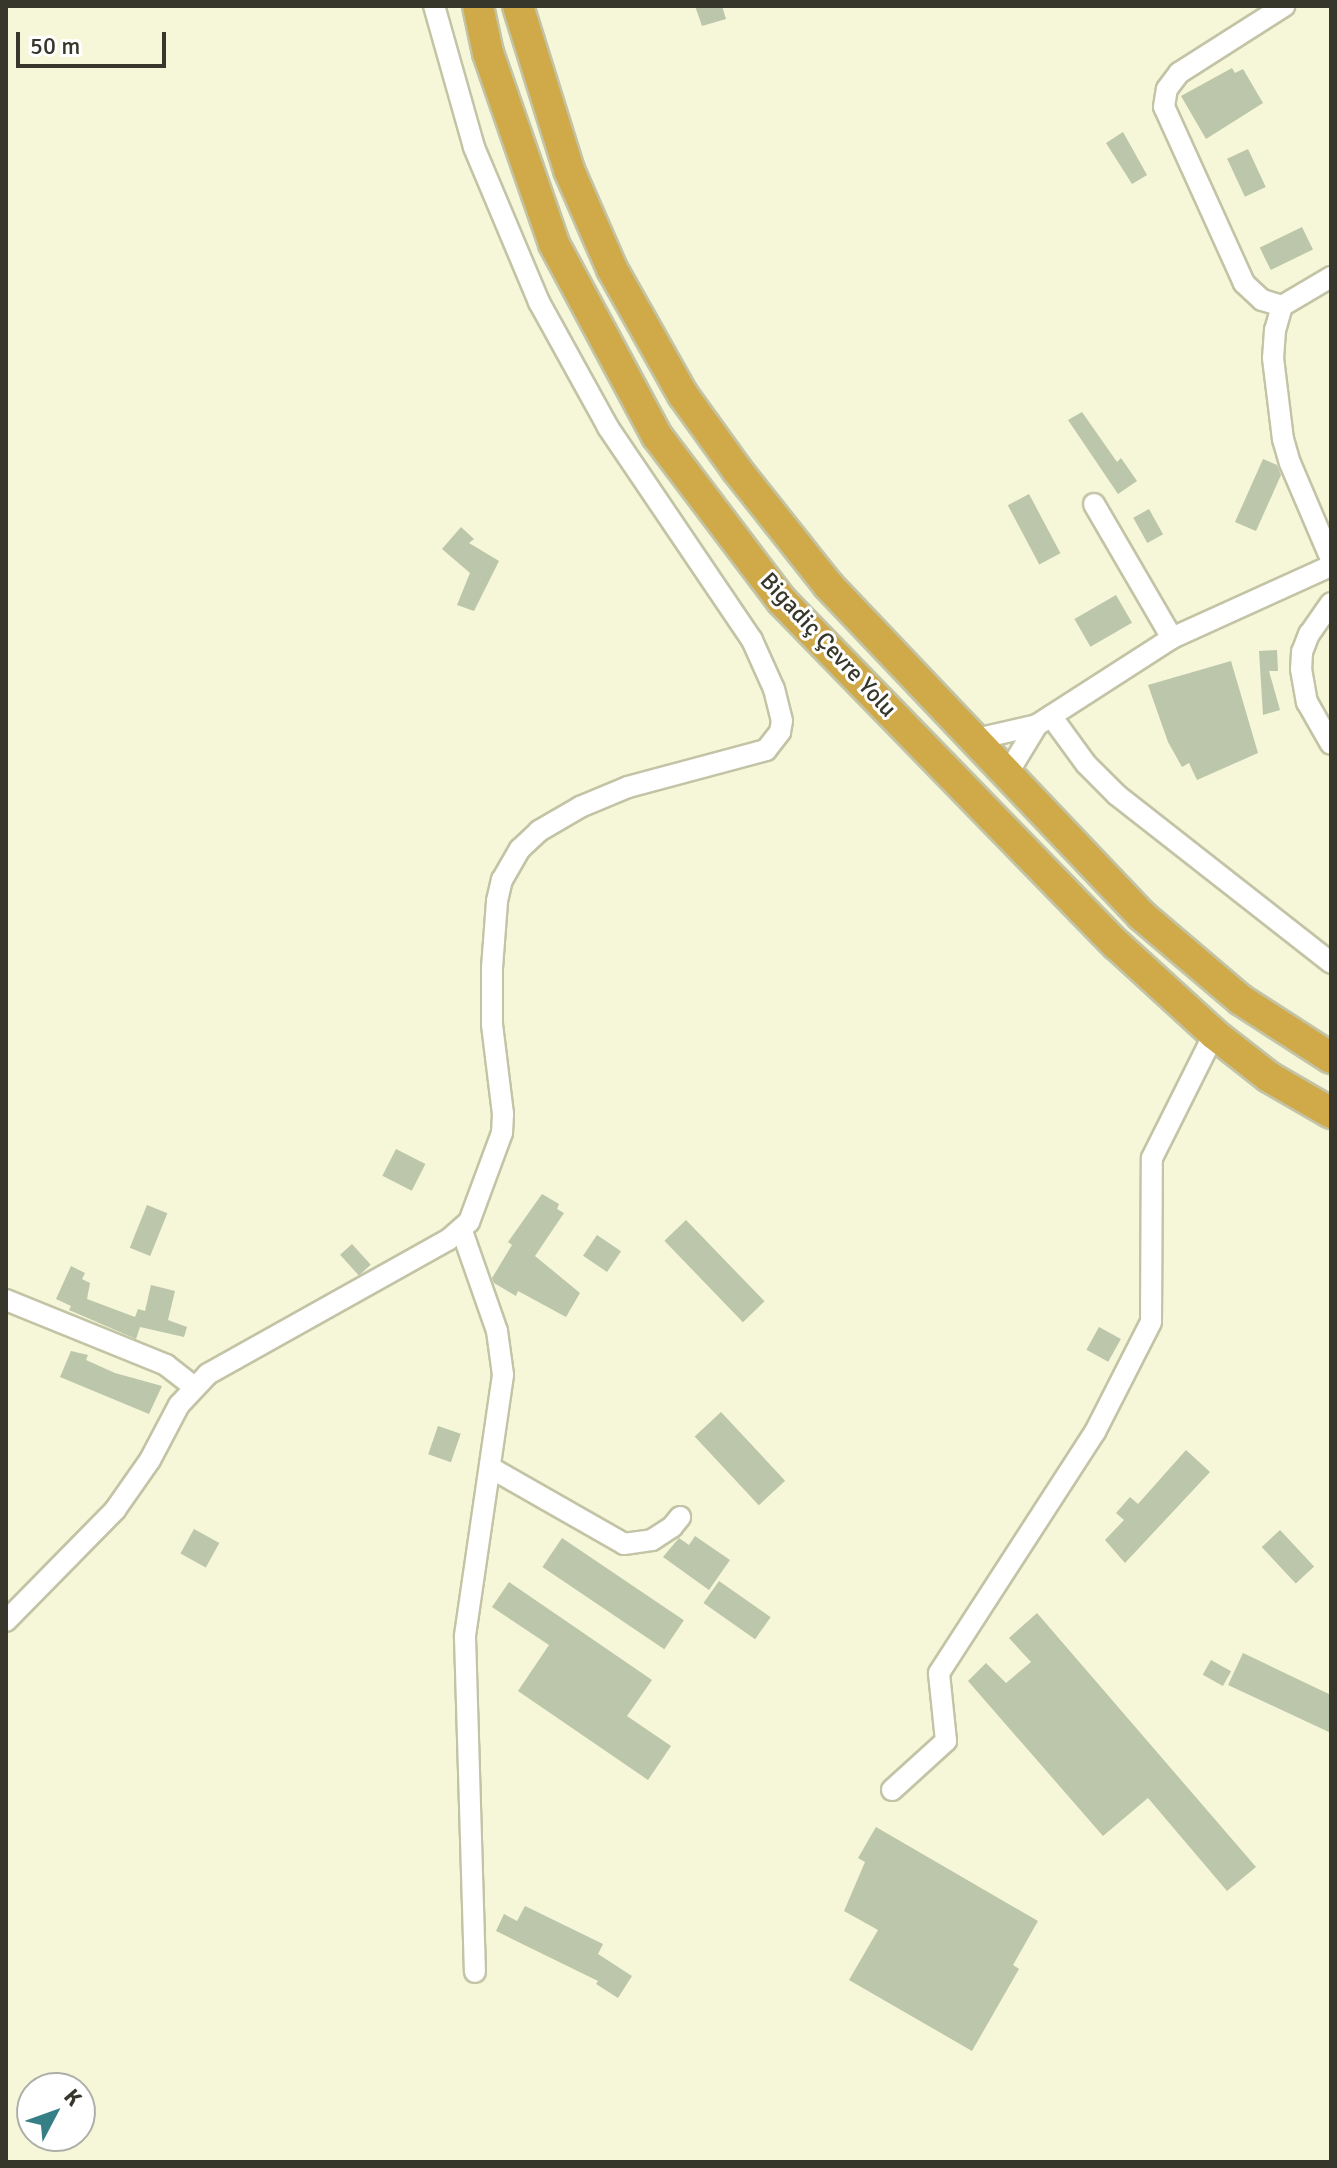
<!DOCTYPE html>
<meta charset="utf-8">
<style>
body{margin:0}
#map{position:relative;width:1337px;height:2168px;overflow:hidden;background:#f6f6d8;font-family:Signika,sans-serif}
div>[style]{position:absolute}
.building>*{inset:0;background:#bbc6ab;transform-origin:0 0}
.roads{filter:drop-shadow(2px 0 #c3c3a6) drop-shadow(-2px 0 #c3c3a6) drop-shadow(0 2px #c3c3a6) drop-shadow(0 -2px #c3c3a6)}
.minor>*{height:20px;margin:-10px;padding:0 10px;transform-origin:10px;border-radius:10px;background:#fff}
.highway>*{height:30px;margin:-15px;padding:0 15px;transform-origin:15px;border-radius:15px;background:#d0aa49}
span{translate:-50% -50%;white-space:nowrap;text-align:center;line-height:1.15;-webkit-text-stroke:6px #fff;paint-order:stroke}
.street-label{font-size:24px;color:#37372b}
.frame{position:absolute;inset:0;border:8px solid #37372b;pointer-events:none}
.north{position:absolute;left:16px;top:2072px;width:80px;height:80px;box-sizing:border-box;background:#fff;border:2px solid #afafaa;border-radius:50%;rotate:49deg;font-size:22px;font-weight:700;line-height:32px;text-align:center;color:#37372b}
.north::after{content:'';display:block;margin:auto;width:28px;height:36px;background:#377f86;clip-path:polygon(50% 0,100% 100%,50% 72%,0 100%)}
.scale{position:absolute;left:16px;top:32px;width:150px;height:36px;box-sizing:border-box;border:4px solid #37372b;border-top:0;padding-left:10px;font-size:24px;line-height:28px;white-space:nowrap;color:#37372b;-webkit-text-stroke:6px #fff;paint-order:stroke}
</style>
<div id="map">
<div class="building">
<i style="clip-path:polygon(695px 6px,722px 6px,726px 19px,702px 26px)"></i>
<i style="clip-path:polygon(1232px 68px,1235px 73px,1243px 69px,1263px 103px,1206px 139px,1181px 96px)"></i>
<i style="clip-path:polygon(1123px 132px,1147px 175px,1132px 184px,1106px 143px)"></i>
<i style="left:1248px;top:149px;width:42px;height:23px;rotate:65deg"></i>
<i style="left:1302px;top:227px;width:25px;height:47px;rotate:64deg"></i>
<i style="clip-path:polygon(1082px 412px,1117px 462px,1121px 458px,1137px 481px,1118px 494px,1068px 420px)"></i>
<i style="clip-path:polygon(1263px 459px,1277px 465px,1281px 475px,1256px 531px,1235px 522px)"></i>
<i style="left:1029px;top:494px;width:67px;height:24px;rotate:62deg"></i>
<i style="left:1149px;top:509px;width:29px;height:18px;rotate:61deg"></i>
<i style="clip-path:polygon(461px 527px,474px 539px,469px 543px,499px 561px,474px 611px,457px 605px,470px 573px,442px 549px)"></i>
<i style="left:1116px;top:595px;width:32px;height:48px;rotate:60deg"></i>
<i style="clip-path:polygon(1277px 650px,1278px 671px,1269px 671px,1280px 710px,1263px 715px,1259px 651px)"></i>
<i style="clip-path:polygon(1231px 661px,1258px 753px,1197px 780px,1189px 763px,1182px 767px,1168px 742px,1148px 685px)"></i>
<i style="left:396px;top:1149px;width:33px;height:30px;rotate:27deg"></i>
<i style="clip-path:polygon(542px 1194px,559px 1204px,557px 1209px,564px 1213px,535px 1256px,580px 1293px,566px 1317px,518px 1291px,516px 1296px,494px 1283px,492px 1278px,512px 1245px,508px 1242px)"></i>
<i style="left:147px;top:1205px;width:22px;height:46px;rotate:22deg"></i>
<i style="left:686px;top:1220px;width:113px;height:30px;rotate:46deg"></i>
<i style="left:597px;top:1235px;width:29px;height:25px;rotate:34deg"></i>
<i style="left:352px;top:1244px;width:28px;height:16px;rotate:48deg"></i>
<i style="clip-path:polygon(71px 1266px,85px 1273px,82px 1279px,90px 1283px,87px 1299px,135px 1317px,138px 1309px,145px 1311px,151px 1285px,175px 1291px,168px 1320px,187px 1327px,184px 1337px,140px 1327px,136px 1339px,69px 1310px,71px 1306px,56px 1299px)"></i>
<i style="left:1099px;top:1327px;width:25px;height:26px;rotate:29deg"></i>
<i style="clip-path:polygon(71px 1351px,88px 1355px,86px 1360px,115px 1373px,162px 1386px,149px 1414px,60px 1377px)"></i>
<i style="left:721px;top:1412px;width:94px;height:36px;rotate:47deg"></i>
<i style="left:438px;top:1426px;width:24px;height:30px;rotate:19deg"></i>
<i style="clip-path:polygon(1186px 1450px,1210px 1472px,1125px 1563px,1105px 1540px,1124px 1520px,1116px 1513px,1130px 1497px,1138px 1504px)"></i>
<i style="left:194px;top:1529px;width:29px;height:28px;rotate:29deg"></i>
<i style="left:1280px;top:1530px;width:50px;height:25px;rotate:47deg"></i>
<i style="clip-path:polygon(695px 1536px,730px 1560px,709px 1590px,663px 1557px,679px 1538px,689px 1545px)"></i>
<i style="left:562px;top:1538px;width:147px;height:35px;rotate:34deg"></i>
<i style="left:719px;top:1581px;width:63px;height:27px;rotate:35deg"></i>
<i style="clip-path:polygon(509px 1582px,652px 1680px,627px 1716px,671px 1746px,648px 1780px,518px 1691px,549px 1645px,492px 1607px)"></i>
<i style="clip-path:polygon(1037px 1613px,1256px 1867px,1227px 1891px,1148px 1798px,1103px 1836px,968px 1681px,986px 1663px,1006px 1683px,1031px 1662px,1009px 1638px)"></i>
<i style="clip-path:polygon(1243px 1653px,1331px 1695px,1331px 1733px,1228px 1685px)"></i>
<i style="left:1211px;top:1660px;width:23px;height:17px;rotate:29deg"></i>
<i style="clip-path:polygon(876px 1827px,1038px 1921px,1013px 1965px,1019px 1969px,972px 2051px,849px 1980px,878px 1930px,844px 1911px,865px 1862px,858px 1858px)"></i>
<i style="clip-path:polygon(525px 1906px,603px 1944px,598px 1954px,632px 1976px,618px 1998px,596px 1984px,598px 1981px,496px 1931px,504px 1914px,517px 1921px)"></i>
</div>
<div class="roads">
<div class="minor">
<i style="left:1331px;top:277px;width:57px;rotate:149.4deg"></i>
<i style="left:1282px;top:306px;width:25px;rotate:106deg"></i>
<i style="left:1275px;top:330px;width:28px;rotate:94deg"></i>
<i style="left:1273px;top:358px;width:82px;rotate:83deg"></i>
<i style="left:1283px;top:439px;width:25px;rotate:74deg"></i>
<i style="left:1290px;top:463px;width:104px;rotate:66.9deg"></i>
<i style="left:1282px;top:306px;width:21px;rotate:-163deg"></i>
<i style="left:1262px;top:300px;width:25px;rotate:-137deg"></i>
<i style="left:1244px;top:283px;width:193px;rotate:-114.4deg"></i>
<i style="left:1164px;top:107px;width:18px;rotate:-81deg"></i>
<i style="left:1167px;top:89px;width:20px;rotate:-53deg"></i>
<i style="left:1179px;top:73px;width:125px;rotate:-32.5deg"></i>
<i style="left:1094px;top:504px;width:155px;rotate:59.8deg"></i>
<i style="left:1331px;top:603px;width:38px;rotate:125deg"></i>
<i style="left:1309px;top:634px;width:19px;rotate:111deg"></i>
<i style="left:1302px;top:652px;width:17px;rotate:93deg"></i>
<i style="left:1301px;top:669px;width:34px;rotate:80deg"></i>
<i style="left:1307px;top:702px;width:48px;rotate:60.3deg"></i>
<i style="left:1051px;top:716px;width:59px;rotate:53.9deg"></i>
<i style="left:1086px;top:764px;width:44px;rotate:45deg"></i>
<i style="left:1117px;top:795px;width:272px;rotate:38.1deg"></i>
<i style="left:972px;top:740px;width:67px;rotate:-13deg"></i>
<i style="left:1006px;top:776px;width:60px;rotate:-58.7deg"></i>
<i style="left:1037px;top:725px;width:161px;rotate:-32.8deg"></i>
<i style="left:1172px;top:638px;width:175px;rotate:-24.4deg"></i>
<i style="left:462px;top:1231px;width:106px;rotate:70.7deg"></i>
<i style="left:497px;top:1331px;width:44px;rotate:82.2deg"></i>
<i style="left:503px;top:1375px;width:265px;rotate:98.3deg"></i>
<i style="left:465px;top:1637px;width:335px;rotate:88.3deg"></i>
<i style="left:6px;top:1300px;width:173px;rotate:22.1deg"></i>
<i style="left:166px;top:1365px;width:34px;rotate:38deg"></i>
<i style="left:491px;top:1468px;width:153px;rotate:29.7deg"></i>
<i style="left:624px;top:1544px;width:28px;rotate:-8deg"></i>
<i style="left:652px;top:1540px;width:24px;rotate:-33deg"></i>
<i style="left:672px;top:1527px;width:13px;rotate:-51deg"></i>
<i style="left:6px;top:1621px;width:156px;rotate:-45.5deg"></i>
<i style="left:115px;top:1510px;width:61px;rotate:-55deg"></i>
<i style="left:150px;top:1460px;width:62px;rotate:-62.2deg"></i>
<i style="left:179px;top:1405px;width:42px;rotate:-46.9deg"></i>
<i style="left:208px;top:1374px;width:275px;rotate:-29.2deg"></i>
<i style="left:448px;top:1240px;width:28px;rotate:-41deg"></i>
<i style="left:469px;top:1222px;width:95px;rotate:-69.7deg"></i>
<i style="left:502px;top:1133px;width:19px;rotate:-87deg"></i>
<i style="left:503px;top:1114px;width:91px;rotate:-97deg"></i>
<i style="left:492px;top:1024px;width:56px;rotate:-90deg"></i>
<i style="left:492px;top:968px;width:67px;rotate:-85.7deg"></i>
<i style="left:497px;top:901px;width:22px;rotate:-77deg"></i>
<i style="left:502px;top:880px;width:36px;rotate:-60deg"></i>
<i style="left:520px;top:849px;width:26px;rotate:-43deg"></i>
<i style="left:539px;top:831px;width:48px;rotate:-30.3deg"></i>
<i style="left:580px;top:807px;width:52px;rotate:-22.6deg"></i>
<i style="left:628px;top:787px;width:143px;rotate:-15deg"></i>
<i style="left:766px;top:750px;width:23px;rotate:-52deg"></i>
<i style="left:780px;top:732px;width:11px;rotate:-80deg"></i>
<i style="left:782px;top:721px;width:33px;rotate:-104deg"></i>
<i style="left:774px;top:689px;width:54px;rotate:-114.2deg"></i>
<i style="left:752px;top:640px;width:257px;rotate:-124.1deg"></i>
<i style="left:608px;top:427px;width:143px;rotate:-118.9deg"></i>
<i style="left:539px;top:302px;width:168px;rotate:-112.8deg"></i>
<i style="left:474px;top:147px;width:147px;rotate:-105.8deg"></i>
<i style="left:892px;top:1790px;width:73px;rotate:-42.2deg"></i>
<i style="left:946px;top:1741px;width:68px;rotate:-95.9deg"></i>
<i style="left:939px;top:1673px;width:287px;rotate:-57.1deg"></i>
<i style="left:1095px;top:1432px;width:123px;rotate:-63deg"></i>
<i style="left:1151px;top:1322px;width:164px;rotate:-89.7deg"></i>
<i style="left:1152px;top:1158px;width:139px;rotate:-63.4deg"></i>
</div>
<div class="highway">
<i style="left:478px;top:6px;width:48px;rotate:78deg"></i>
<i style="left:488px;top:53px;width:202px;rotate:70.9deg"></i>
<i style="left:554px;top:244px;width:218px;rotate:61.8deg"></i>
<i style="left:657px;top:436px;width:207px;rotate:52.9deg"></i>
<i style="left:782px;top:601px;width:480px;rotate:45.8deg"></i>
<i style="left:1117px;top:945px;width:132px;rotate:42.5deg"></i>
<i style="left:1214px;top:1034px;width:70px;rotate:38deg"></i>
<i style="left:1269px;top:1077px;width:72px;rotate:30.1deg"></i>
<i style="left:518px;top:6px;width:172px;rotate:72.7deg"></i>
<i style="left:569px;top:170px;width:108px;rotate:66.5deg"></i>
<i style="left:612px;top:269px;width:145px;rotate:60.6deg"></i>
<i style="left:683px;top:395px;width:92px;rotate:54.2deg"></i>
<i style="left:737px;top:470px;width:147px;rotate:51.6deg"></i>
<i style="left:828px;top:585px;width:455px;rotate:46.5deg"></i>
<i style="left:1141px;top:915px;width:131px;rotate:40.4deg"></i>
<i style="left:1241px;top:1000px;width:107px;rotate:32.8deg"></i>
</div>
</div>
<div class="street-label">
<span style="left:828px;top:645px;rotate:47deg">Bigadiç Çevre Yolu</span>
</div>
<div class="frame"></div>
<div class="north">K</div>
<div class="scale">50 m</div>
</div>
